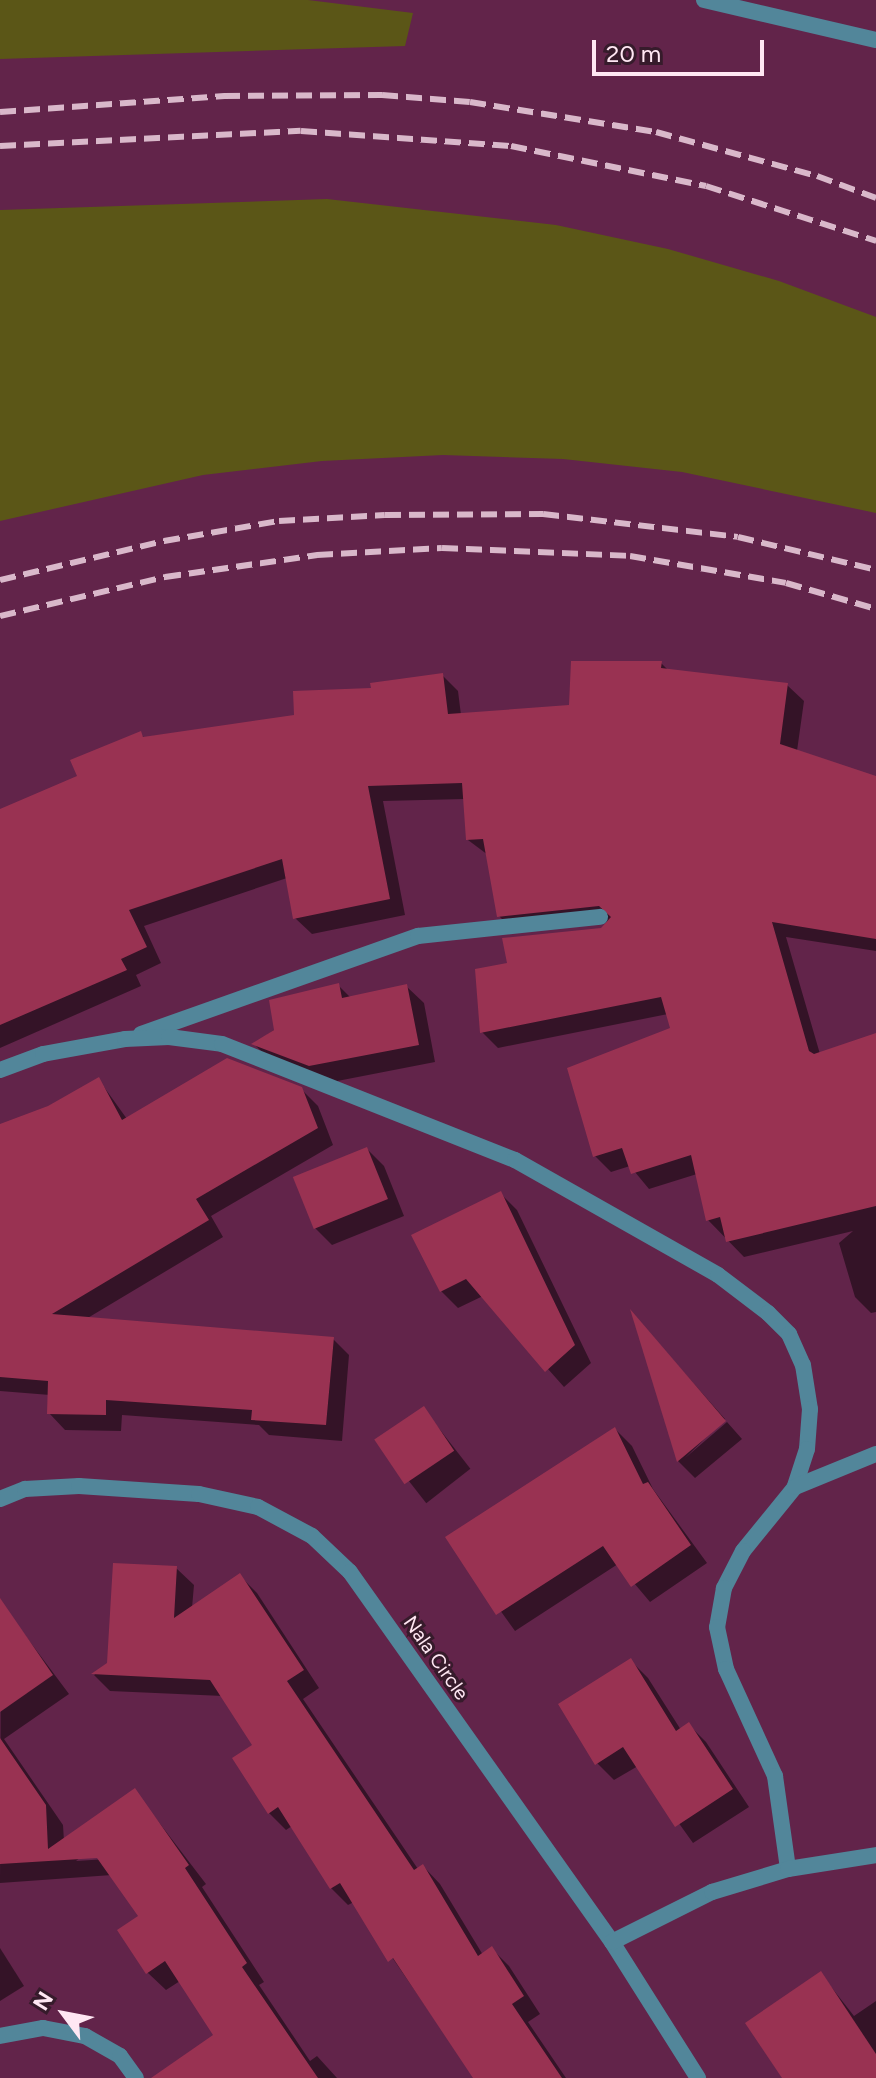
<!DOCTYPE html>
<style>
body{margin:0}
#map{position:relative;width:876px;height:2078px;overflow:hidden;background:#62244a;font-family:Figtree,sans-serif}
div>[style]{position:absolute}
.green>*{inset:0;background:#5b5617}
.shadow>*{inset:0;background:#0007;transform-origin:0 0}
.building>*{inset:0;background:#993252;transform-origin:0 0}
.service>*{height:16px;margin:-8px;padding:0 8px;transform-origin:8px;border-radius:8px;background:#52869a}
.minor>*{height:16px;margin:-8px;padding:0 8px;transform-origin:8px;border-radius:8px;background:#52869a}
.rail>*{height:6px;margin-top:-3px;transform-origin:0;background:repeating-linear-gradient(90deg,#d9b8ca 0 16px,transparent 0 24px)}
span{translate:-50% -50%;white-space:nowrap;text-align:center;line-height:1.15;-webkit-text-stroke:6px #361b2b;paint-order:stroke}
.street-label{font-size:20px;color:#ffe7f3}
.north{position:absolute;left:24px;top:1974px;width:80px;height:80px;-webkit-text-stroke:6px #361b2b;paint-order:stroke;rotate:302deg;font-size:22px;font-weight:700;line-height:32px;text-align:center;color:#ffe7f3}
.north::after{content:'';display:block;margin:auto;width:28px;height:36px;background:#ffe7f3;clip-path:polygon(50% 0,100% 100%,50% 72%,0 100%)}
.scale{position:absolute;left:592px;top:40px;width:172px;height:36px;box-sizing:border-box;border:4px solid #ffe7f3;border-top:0;padding-left:10px;font-size:24px;line-height:28px;white-space:nowrap;color:#ffe7f3;-webkit-text-stroke:6px #361b2b;paint-order:stroke}
</style>
<div id="map">
<div class="green">
<i style="clip-path:polygon(0 0,308px 0,413px 13px,405px 46px,0 59px)"></i>
<i style="clip-path:polygon(327px 199px,556px 225px,668px 249px,779px 281px,876px 317px,876px 513px,682px 472px,563px 459px,443px 455px,322px 461px,203px 475px,0 521px,0 210px)"></i>
</div>
<div class="shadow">
<i style="clip-path:polygon(661px 663px,669px 671px,787px 685px,804px 701px,797px 751px,876px 779px,876px 951px,786px 937px,820px 1054px,876px 1035px,876px 1312px,871px 1313px,855px 1297px,839px 1243px,853px 1231px,744px 1257px,708px 1220px,697px 1174px,649px 1189px,630px 1166px,611px 1172px,595px 1156px,672px 1029px,668px 1014px,498px 1048px,482px 1032px,509px 964px,602px 930px,609px 922px,515px 932px,499px 916px,488px 855px,468px 840px,465px 799px,383px 801px,405px 915px,312px 934px,295px 918px,287px 878px,144px 926px,161px 963px,136px 975px,141px 986px,0 1048px,0 811px,79px 777px,140px 734px,146px 739px,296px 717px,373px 690px,442px 675px,458px 691px,461px 715px,571px 707px)"></i>
<i style="clip-path:polygon(338px 985px,351px 998px,406px 986px,424px 1003px,435px 1062px,327px 1083px,271px 1061px,254px 1044px)"></i>
<i style="clip-path:polygon(99px 1080px,127px 1119px,301px 1089px,318px 1106px,333px 1145px,211px 1216px,223px 1237px,86px 1319px,333px 1339px,349px 1355px,342px 1441px,269px 1435px,259px 1425px,122px 1415px,121px 1431px,65px 1430px,49px 1413px,50px 1395px,0 1391px,0 1126px,49px 1108px)"></i>
<i style="clip-path:polygon(367px 1149px,384px 1166px,404px 1216px,332px 1245px,314px 1227px)"></i>
<i style="clip-path:polygon(500px 1193px,517px 1210px,591px 1363px,564px 1387px,483px 1296px,458px 1308px,441px 1291px)"></i>
<i style="clip-path:polygon(635px 1317px,725px 1419px,685px 1458px,727px 1422px,742px 1439px,695px 1478px,678px 1461px)"></i>
<i style="left:423px;top:1408px;width:77px;height:56px;rotate:52deg"></i>
<i style="clip-path:polygon(615px 1429px,632px 1446px,653px 1489px,707px 1563px,650px 1602px,618px 1564px,515px 1631px,448px 1538px)"></i>
<i style="clip-path:polygon(176px 1568px,194px 1585px,192px 1608px,240px 1576px,257px 1593px,319px 1688px,303px 1699px,418px 1869px,423px 1866px,440px 1884px,483px 1955px,492px 1949px,509px 1966px,540px 2014px,528px 2022px,566px 2078px,475px 2078px,354px 1902px,348px 1905px,331px 1888px,292px 1826px,286px 1830px,269px 1813px,255px 1745px,223px 1696px,110px 1691px,94px 1675px,109px 1664px)"></i>
<i style="clip-path:polygon(evenodd,1px 1603px,69px 1694px,4px 1739px,63px 1825px,64px 1841px,135px 1791px,206px 1884px,202px 1887px,264px 1982px,259px 1985px,310px 2061px,317px 2056px,337px 2078px,208px 2078px,216px 2036px,180px 1981px,166px 1990px,148px 1973px,141px 1917px,112px 1875px,0 1883px,1px 1603px,107px 1855px,107px 1859px,76px 1861px,81px 1857px,107px 1855px)"></i>
<i style="clip-path:polygon(631px 1661px,648px 1678px,681px 1730px,689px 1725px,706px 1742px,749px 1807px,693px 1843px,638px 1766px,614px 1780px,597px 1763px)"></i>
<i style="clip-path:polygon(0 1948px,24px 1986px,0 2001px)"></i>
<i style="clip-path:polygon(821px 1974px,854px 2016px,876px 2001px,876px 2078px,785px 2078px)"></i>
</div>
<div class="building">
<i style="clip-path:polygon(571px 661px,662px 661px,661px 668px,788px 683px,780px 744px,876px 776px,876px 939px,772px 922px,809px 1051px,814px 1054px,876px 1033px,876px 1206px,726px 1242px,720px 1217px,706px 1221px,691px 1155px,631px 1174px,622px 1148px,593px 1157px,567px 1068px,670px 1028px,661px 997px,480px 1033px,475px 969px,507px 963px,502px 938px,601px 928px,611px 917px,599px 906px,497px 917px,483px 839px,466px 840px,462px 783px,368px 786px,390px 899px,293px 919px,282px 859px,129px 910px,147px 947px,121px 959px,127px 970px,0 1025px,0 809px,77px 776px,70px 760px,141px 731px,143px 737px,294px 715px,293px 691px,371px 688px,370px 683px,443px 673px,448px 714px,569px 705px)"></i>
<i style="clip-path:polygon(339px 983px,342px 998px,407px 984px,419px 1045px,309px 1066px,251px 1044px,274px 1030px,269px 1000px)"></i>
<i style="clip-path:polygon(227px 1058px,302px 1087px,318px 1128px,196px 1199px,209px 1220px,52px 1314px,334px 1337px,326px 1425px,251px 1420px,252px 1410px,106px 1400px,106px 1415px,47px 1414px,48px 1381px,0 1377px,0 1124px,48px 1106px,99px 1077px,122px 1120px)"></i>
<i style="left:367px;top:1147px;width:56px;height:80px;rotate:68deg"></i>
<i style="clip-path:polygon(501px 1191px,575px 1345px,545px 1372px,466px 1279px,440px 1292px,411px 1235px)"></i>
<i style="clip-path:polygon(630px 1309px,726px 1421px,677px 1462px)"></i>
<i style="left:424px;top:1406px;width:54px;height:60px;rotate:56deg"></i>
<i style="clip-path:polygon(615px 1427px,643px 1484px,648px 1482px,691px 1545px,631px 1587px,603px 1546px,496px 1615px,445px 1537px)"></i>
<i style="clip-path:polygon(113px 1563px,177px 1566px,174px 1618px,240px 1573px,304px 1670px,287px 1681px,414px 1870px,423px 1864px,478px 1956px,492px 1946px,524px 1996px,512px 2004px,562px 2078px,473px 2078px,393px 1958px,388px 1962px,340px 1883px,330px 1889px,278px 1807px,268px 1814px,232px 1758px,252px 1745px,210px 1680px,91px 1674px,107px 1663px)"></i>
<i style="clip-path:polygon(0 1598px,53px 1675px,0 1712px)"></i>
<i style="clip-path:polygon(631px 1658px,676px 1731px,689px 1722px,733px 1789px,675px 1827px,623px 1747px,595px 1765px,558px 1704px)"></i>
<i style="clip-path:polygon(0 1738px,46px 1805px,48px 1849px,135px 1788px,189px 1865px,185px 1868px,247px 1963px,242px 1967px,318px 2078px,151px 2078px,213px 2035px,165px 1961px,146px 1974px,117px 1930px,138px 1916px,97px 1858px,0 1864px)"></i>
<i style="clip-path:polygon(821px 1971px,876px 2054px,876px 2078px,782px 2078px,745px 2023px)"></i>
</div>
<div class="service">
<i style="left:704px;top:0;width:177px;rotate:13.1deg"></i>
</div>
<div class="minor">
<i style="left:141px;top:1034px;width:294px;rotate:-19.5deg"></i>
<i style="left:418px;top:936px;width:183px;rotate:-6deg"></i>
<i style="left:0;top:1070px;width:46px;rotate:-20.4deg"></i>
<i style="left:43px;top:1054px;width:83px;rotate:-10.4deg"></i>
<i style="left:125px;top:1039px;width:44px;rotate:-2.6deg"></i>
<i style="left:169px;top:1037px;width:53px;rotate:7.5deg"></i>
<i style="left:222px;top:1044px;width:315px;rotate:21.6deg"></i>
<i style="left:515px;top:1160px;width:233px;rotate:29.5deg"></i>
<i style="left:718px;top:1275px;width:63px;rotate:37.2deg"></i>
<i style="left:768px;top:1313px;width:30px;rotate:45deg"></i>
<i style="left:789px;top:1334px;width:34px;rotate:66deg"></i>
<i style="left:803px;top:1365px;width:45px;rotate:81deg"></i>
<i style="left:810px;top:1409px;width:40px;rotate:94.3deg"></i>
<i style="left:807px;top:1449px;width:40px;rotate:108deg"></i>
<i style="left:795px;top:1487px;width:82px;rotate:129.1deg"></i>
<i style="left:743px;top:1551px;width:42px;rotate:117.2deg"></i>
<i style="left:724px;top:1588px;width:40px;rotate:100deg"></i>
<i style="left:717px;top:1627px;width:43px;rotate:77.9deg"></i>
<i style="left:726px;top:1669px;width:118px;rotate:65.4deg"></i>
<i style="left:775px;top:1776px;width:94px;rotate:82deg"></i>
<i style="left:795px;top:1487px;width:87px;rotate:-22.2deg"></i>
<i style="left:0;top:1499px;width:27px;rotate:-22deg"></i>
<i style="left:25px;top:1489px;width:54px;rotate:-3.2deg"></i>
<i style="left:79px;top:1486px;width:120px;rotate:3.8deg"></i>
<i style="left:199px;top:1494px;width:60px;rotate:12.4deg"></i>
<i style="left:258px;top:1507px;width:61px;rotate:28.2deg"></i>
<i style="left:312px;top:1536px;width:52px;rotate:43.5deg"></i>
<i style="left:350px;top:1572px;width:453px;rotate:54.7deg"></i>
<i style="left:612px;top:1942px;width:161px;rotate:57.7deg"></i>
<i style="left:612px;top:1942px;width:112px;rotate:-26.6deg"></i>
<i style="left:712px;top:1892px;width:79px;rotate:-16.8deg"></i>
<i style="left:788px;top:1869px;width:89px;rotate:-9deg"></i>
<i style="left:0;top:2036px;width:44px;rotate:-10.5deg"></i>
<i style="left:43px;top:2028px;width:43px;rotate:10.8deg"></i>
<i style="left:85px;top:2036px;width:40px;rotate:29.7deg"></i>
<i style="left:120px;top:2056px;width:27px;rotate:54deg"></i>
</div>
<div class="rail">
<i style="left:0;top:112px;width:225px;rotate:-4.1deg"></i>
<i style="left:224px;top:96px;width:158px;rotate:-0.4deg"></i>
<i style="left:382px;top:95px;width:88px;rotate:4.5deg"></i>
<i style="left:470px;top:102px;width:188px;rotate:9.2deg"></i>
<i style="left:656px;top:132px;width:167px;rotate:15.3deg"></i>
<i style="left:817px;top:176px;width:63px;rotate:20.4deg"></i>
<i style="left:0;top:146px;width:301px;rotate:-2.9deg"></i>
<i style="left:301px;top:131px;width:211px;rotate:4.1deg"></i>
<i style="left:511px;top:146px;width:199px;rotate:11.6deg"></i>
<i style="left:706px;top:186px;width:179px;rotate:17.9deg"></i>
<i style="left:0;top:580px;width:169px;rotate:-13.4deg"></i>
<i style="left:164px;top:541px;width:117px;rotate:-9.9deg"></i>
<i style="left:279px;top:521px;width:106px;rotate:-3.2deg"></i>
<i style="left:385px;top:515px;width:158px;rotate:-0.4deg"></i>
<i style="left:543px;top:514px;width:196px;rotate:6.7deg"></i>
<i style="left:738px;top:537px;width:142px;rotate:13.4deg"></i>
<i style="left:0;top:616px;width:170px;rotate:-13.3deg"></i>
<i style="left:165px;top:577px;width:154px;rotate:-8.2deg"></i>
<i style="left:317px;top:555px;width:125px;rotate:-3.2deg"></i>
<i style="left:442px;top:548px;width:188px;rotate:2.4deg"></i>
<i style="left:630px;top:556px;width:158px;rotate:9.8deg"></i>
<i style="left:786px;top:583px;width:94px;rotate:16.1deg"></i>
</div>
<div class="street-label">
<span style="left:436px;top:1658px;rotate:55deg">Nala Circle</span>
</div>
<div class="north">N</div>
<div class="scale">20 m</div>
</div>
